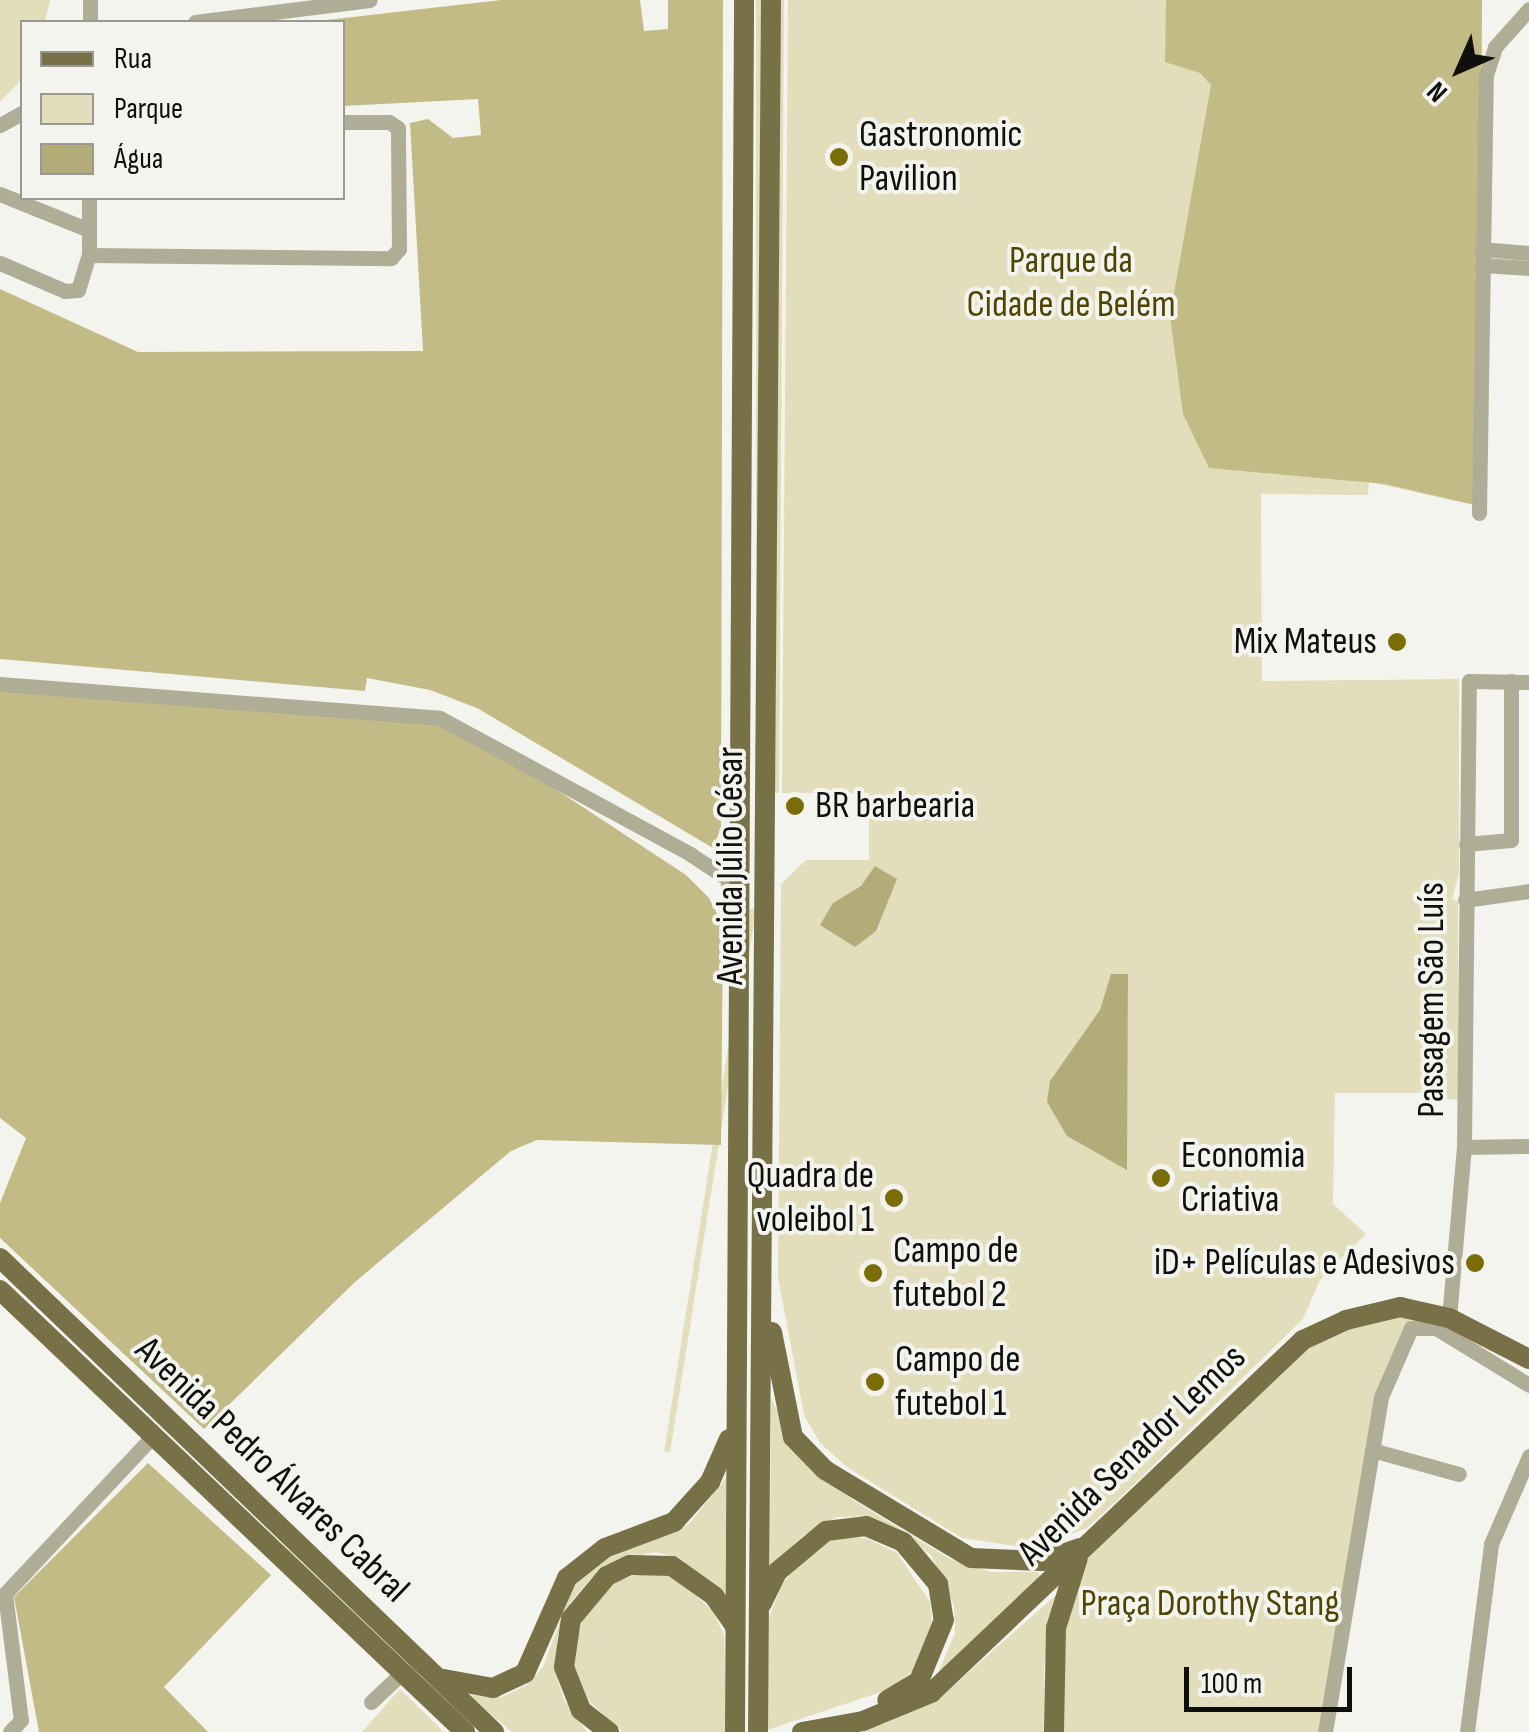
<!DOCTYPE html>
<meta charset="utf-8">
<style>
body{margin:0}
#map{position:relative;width:1529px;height:1732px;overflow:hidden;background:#f4f4ef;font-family:"Sofia Sans Condensed",sans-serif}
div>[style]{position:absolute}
.green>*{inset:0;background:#e2ddba;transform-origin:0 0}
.forest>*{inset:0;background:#c3bb86}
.water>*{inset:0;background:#b4ac78}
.minor>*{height:15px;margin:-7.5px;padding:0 7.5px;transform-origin:7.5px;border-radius:7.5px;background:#b0ad96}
.major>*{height:20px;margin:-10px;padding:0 10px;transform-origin:10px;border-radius:10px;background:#787148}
.dots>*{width:28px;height:28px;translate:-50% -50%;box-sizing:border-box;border:5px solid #f4f4ef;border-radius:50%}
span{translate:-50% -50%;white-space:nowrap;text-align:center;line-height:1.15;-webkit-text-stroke:8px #f4f4ef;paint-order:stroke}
.poi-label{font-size:38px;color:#0f0f0e}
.left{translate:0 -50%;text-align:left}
.right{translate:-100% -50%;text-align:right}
.park-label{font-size:38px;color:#4f4501}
.street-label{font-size:38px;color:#0f0f0e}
.legend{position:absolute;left:20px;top:20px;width:325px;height:180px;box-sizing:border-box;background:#f4f4ef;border:2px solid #989895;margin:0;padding:12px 18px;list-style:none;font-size:30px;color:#0f0f0e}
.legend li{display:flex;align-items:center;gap:20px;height:50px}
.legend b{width:50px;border:2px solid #989895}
.north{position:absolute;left:1409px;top:20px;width:100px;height:100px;-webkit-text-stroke:8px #f4f4ef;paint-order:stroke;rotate:225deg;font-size:28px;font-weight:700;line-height:40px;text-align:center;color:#0f0f0e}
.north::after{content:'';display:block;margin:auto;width:35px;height:45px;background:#0f0f0e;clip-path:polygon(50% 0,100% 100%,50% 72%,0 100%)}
.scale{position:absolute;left:1184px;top:1667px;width:168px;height:45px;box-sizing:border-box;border:5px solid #0f0f0e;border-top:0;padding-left:12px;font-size:30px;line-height:35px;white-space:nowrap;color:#0f0f0e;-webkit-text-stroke:8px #f4f4ef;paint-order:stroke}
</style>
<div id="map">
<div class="green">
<i style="clip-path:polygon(0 0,50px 0,45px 22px,22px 22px,22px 79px,0 102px)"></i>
<i style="left:756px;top:0;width:6px;height:882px"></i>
<i style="clip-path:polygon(779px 0,784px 0,779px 793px,775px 793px)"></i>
<i style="clip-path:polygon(788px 0,1482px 0,1479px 506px,1369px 482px,1368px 495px,1261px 494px,1262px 681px,1459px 679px,1459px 872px,1452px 900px,1458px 901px,1459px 1100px,1436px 1098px,1435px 1093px,1335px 1093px,1333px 1204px,1366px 1234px,1320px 1280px,1303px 1319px,1127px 1491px,1087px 1528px,1034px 1549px,962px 1538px,848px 1468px,820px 1443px,804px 1415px,778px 1277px,781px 884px,806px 860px,869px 860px,869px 793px,782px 793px)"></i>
<i style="left:750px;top:909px;width:6px;height:549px;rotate:9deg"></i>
<i style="clip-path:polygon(1422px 1311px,1381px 1397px,1325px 1732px,1056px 1732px,1062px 1611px,1096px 1538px,1303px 1340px)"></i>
<i style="clip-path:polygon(771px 1398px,797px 1449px,853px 1500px,952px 1560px,991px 1572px,1039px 1572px,1038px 1579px,938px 1673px,955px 1633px,954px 1605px,931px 1555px,906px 1536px,863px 1516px,837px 1517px,804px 1535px,770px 1567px)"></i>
<i style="clip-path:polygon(730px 1473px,729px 1603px,680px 1558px,656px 1552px,619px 1560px,591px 1578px,571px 1602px,557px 1637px,556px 1675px,564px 1700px,587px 1732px,512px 1732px,468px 1695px,502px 1697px,527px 1685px,543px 1667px,573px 1587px,595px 1564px,689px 1524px)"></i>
<i style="clip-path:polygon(829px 1537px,866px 1538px,897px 1553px,930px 1602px,933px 1632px,919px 1666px,890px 1689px,767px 1730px,769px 1617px,783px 1582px)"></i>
<i style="clip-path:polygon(645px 1573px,672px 1575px,713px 1611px,724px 1636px,726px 1732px,623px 1732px,581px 1694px,571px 1660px,588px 1601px,621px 1579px)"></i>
<i style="clip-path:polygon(1057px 1594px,1044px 1663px,1045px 1732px,850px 1732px,886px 1723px,951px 1688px)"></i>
<i style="clip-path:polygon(400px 1689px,441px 1729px,443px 1732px,362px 1732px)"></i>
</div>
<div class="forest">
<i style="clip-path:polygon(501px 0,640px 0,644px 31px,668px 29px,668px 0,723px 0,721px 828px,713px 848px,477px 708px,430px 690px,367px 678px,365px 691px,0 659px,0 289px,138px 352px,423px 351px,410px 123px,428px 119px,453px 138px,481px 135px,478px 99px,343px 106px,342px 22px,309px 22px)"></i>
<i style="clip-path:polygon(1166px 0,1482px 0,1479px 506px,1385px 484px,1209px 468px,1183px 414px,1170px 316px,1211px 85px,1200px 73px,1165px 62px)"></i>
<i style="clip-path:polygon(0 689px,426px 720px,478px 738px,686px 875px,709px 898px,723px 925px,721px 1145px,537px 1140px,511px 1151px,355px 1282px,204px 1429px,0 1238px,0 1203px,26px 1138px,0 1118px)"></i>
<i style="clip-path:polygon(148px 1463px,271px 1575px,164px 1687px,208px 1732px,39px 1732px,14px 1597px)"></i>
</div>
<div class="water">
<i style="clip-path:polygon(875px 866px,897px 879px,876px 931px,855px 947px,820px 925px,833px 903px,861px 886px)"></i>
<i style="clip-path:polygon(1111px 974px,1128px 974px,1127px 1170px,1067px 1136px,1047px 1102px,1050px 1081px,1100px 1010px)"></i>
</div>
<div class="minor">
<i style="left:90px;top:22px;width:22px;rotate:-90deg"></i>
<i style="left:195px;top:22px;width:176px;rotate:-7.2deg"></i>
<i style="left:0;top:125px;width:25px;rotate:-29deg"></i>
<i style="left:0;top:194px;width:96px;rotate:22deg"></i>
<i style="left:1481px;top:249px;width:48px;rotate:4.8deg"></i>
<i style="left:89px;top:255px;width:302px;rotate:0.6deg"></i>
<i style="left:391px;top:258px;width:12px;rotate:-48deg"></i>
<i style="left:399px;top:249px;width:121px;rotate:-90.5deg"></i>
<i style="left:398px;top:128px;width:11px;rotate:-146deg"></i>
<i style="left:389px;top:122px;width:47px;rotate:180deg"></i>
<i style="left:0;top:263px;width:71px;rotate:23.3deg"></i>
<i style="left:65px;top:291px;width:13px;rotate:-4deg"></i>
<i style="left:78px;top:290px;width:37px;rotate:-73deg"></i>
<i style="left:89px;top:255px;width:57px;rotate:-90deg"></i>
<i style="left:1482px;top:265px;width:47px;rotate:3.7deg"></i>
<i style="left:1479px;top:513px;width:438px;rotate:-89.1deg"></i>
<i style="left:1486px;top:75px;width:29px;rotate:-72deg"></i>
<i style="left:1495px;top:47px;width:51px;rotate:-48.2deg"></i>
<i style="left:0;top:684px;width:441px;rotate:4.4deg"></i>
<i style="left:440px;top:718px;width:285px;rotate:28.5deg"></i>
<i style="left:690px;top:854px;width:45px;rotate:33.3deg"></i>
<i style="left:728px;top:879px;width:19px;rotate:90deg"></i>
<i style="left:728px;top:898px;width:9px;rotate:27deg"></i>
<i style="left:1466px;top:844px;width:45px;rotate:-5.1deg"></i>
<i style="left:1511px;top:840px;width:159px;rotate:-90deg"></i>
<i style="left:1465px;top:900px;width:65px;rotate:-8deg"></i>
<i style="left:1464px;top:1147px;width:65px;rotate:-0.9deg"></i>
<i style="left:1449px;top:1318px;width:172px;rotate:-85deg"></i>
<i style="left:1464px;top:1147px;width:466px;rotate:-89.4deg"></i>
<i style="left:1469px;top:681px;width:60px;rotate:1deg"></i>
<i style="left:1372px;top:1450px;width:90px;rotate:15.4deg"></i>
<i style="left:5px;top:1594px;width:127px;rotate:82.8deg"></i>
<i style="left:21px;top:1720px;width:16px;rotate:133deg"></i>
<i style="left:0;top:1599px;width:224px;rotate:-46.8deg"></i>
<i style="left:371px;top:1702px;width:44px;rotate:-43.2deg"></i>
<i style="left:1325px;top:1732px;width:340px;rotate:-80.5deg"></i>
<i style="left:1381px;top:1397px;width:75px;rotate:-66.5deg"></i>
<i style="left:1411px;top:1328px;width:25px"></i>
<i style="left:1436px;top:1328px;width:109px;rotate:31.5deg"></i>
<i style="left:1467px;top:1732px;width:190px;rotate:-82.7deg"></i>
<i style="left:1491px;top:1544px;width:96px;rotate:-66.6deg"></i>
</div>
<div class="major">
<i style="left:0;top:1258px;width:685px;rotate:43.82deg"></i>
<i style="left:0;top:1290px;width:642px;rotate:43.55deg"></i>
<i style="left:772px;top:1332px;width:107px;rotate:78.7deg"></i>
<i style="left:793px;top:1437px;width:46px;rotate:45.9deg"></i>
<i style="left:825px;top:1470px;width:170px;rotate:31.1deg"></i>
<i style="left:971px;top:1558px;width:71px;rotate:2.4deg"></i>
<i style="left:1042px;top:1561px;width:40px;rotate:-18.9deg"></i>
<i style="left:762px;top:1603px;width:34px;rotate:-64deg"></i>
<i style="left:777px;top:1572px;width:64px;rotate:-39.9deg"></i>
<i style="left:826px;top:1531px;width:40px;rotate:-7.1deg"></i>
<i style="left:866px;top:1526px;width:40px;rotate:23.4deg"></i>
<i style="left:903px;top:1542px;width:55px;rotate:50.2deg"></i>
<i style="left:938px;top:1584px;width:36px;rotate:81deg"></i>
<i style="left:944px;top:1620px;width:66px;rotate:112.3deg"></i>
<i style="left:919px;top:1681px;width:37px;rotate:149deg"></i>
<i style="left:444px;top:1679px;width:50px;rotate:10.4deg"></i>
<i style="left:493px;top:1688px;width:35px;rotate:-25deg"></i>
<i style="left:525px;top:1673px;width:104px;rotate:-66.1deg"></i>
<i style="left:567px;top:1578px;width:48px;rotate:-38.3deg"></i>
<i style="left:605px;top:1548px;width:74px;rotate:-20.6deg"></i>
<i style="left:674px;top:1522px;width:54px;rotate:-48deg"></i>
<i style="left:710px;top:1482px;width:47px;rotate:-66.2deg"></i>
<i style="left:609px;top:1732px;width:36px;rotate:-142deg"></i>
<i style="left:581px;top:1710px;width:46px;rotate:-111.6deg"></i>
<i style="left:564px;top:1667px;width:49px;rotate:-81.7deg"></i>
<i style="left:571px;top:1619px;width:56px;rotate:-50.1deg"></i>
<i style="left:607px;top:1576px;width:25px;rotate:-26deg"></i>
<i style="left:630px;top:1565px;width:42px;rotate:1.4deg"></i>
<i style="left:672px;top:1566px;width:52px;rotate:35.5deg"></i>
<i style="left:714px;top:1596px;width:37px;rotate:55deg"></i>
<i style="left:735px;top:1732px;width:1732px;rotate:-89.7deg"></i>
<i style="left:758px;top:1732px;width:1732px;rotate:-89.57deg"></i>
<i style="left:802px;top:1732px;width:62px;rotate:-10.2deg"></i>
<i style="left:863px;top:1721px;width:74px;rotate:-22.4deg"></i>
<i style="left:931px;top:1693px;width:513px;rotate:-43.5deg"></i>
<i style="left:1303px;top:1340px;width:47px;rotate:-24.9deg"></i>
<i style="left:1346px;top:1320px;width:56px;rotate:-13.5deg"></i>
<i style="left:1400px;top:1307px;width:50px;rotate:12.7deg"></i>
<i style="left:1449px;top:1318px;width:90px;rotate:27.1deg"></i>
<i style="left:1054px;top:1732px;width:104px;rotate:-88.9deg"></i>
<i style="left:1056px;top:1628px;width:73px;rotate:-72.6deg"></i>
</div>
<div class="dots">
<i style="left:839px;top:157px;background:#7a6c07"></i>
<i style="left:1397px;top:642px;background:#7a6c07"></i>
<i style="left:795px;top:806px;background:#7a6c07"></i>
<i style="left:1161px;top:1178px;background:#7a6c07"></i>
<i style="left:894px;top:1198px;background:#7a6c07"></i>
<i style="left:1475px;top:1263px;background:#7a6c07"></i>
<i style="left:873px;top:1273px;background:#7a6c07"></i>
<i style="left:875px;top:1382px;background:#7a6c07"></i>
</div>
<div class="poi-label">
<span class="left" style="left:859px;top:157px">Gastronomic<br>Pavilion</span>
<span class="right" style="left:1377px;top:642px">Mix Mateus</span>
<span class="left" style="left:815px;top:806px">BR barbearia</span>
<span class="left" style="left:1181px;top:1178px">Economia<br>Criativa</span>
<span class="right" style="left:874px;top:1198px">Quadra de<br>voleibol 1</span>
<span class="left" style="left:893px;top:1273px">Campo de<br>futebol 2</span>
<span class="right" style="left:1455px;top:1263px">iD+ Películas e Adesivos</span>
<span class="left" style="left:895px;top:1382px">Campo de<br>futebol 1</span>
</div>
<div class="park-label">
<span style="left:1071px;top:283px">Parque da<br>Cidade de Belém</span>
<span style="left:1210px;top:1604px">Praça Dorothy Stang</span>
</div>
<div class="street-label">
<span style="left:731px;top:866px;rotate:-90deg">Avenida Júlio César</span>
<span style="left:1432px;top:1000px;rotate:-90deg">Passagem São Luís</span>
<span style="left:1132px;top:1455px;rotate:-44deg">Avenida Senador Lemos</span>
<span style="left:272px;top:1470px;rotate:44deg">Avenida Pedro Álvares Cabral</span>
</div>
<ul class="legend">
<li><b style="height:12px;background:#787148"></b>Rua</li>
<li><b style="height:28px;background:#e2ddba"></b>Parque</li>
<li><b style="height:28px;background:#b4ac78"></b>Água</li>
</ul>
<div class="north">N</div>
<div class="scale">100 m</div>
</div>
